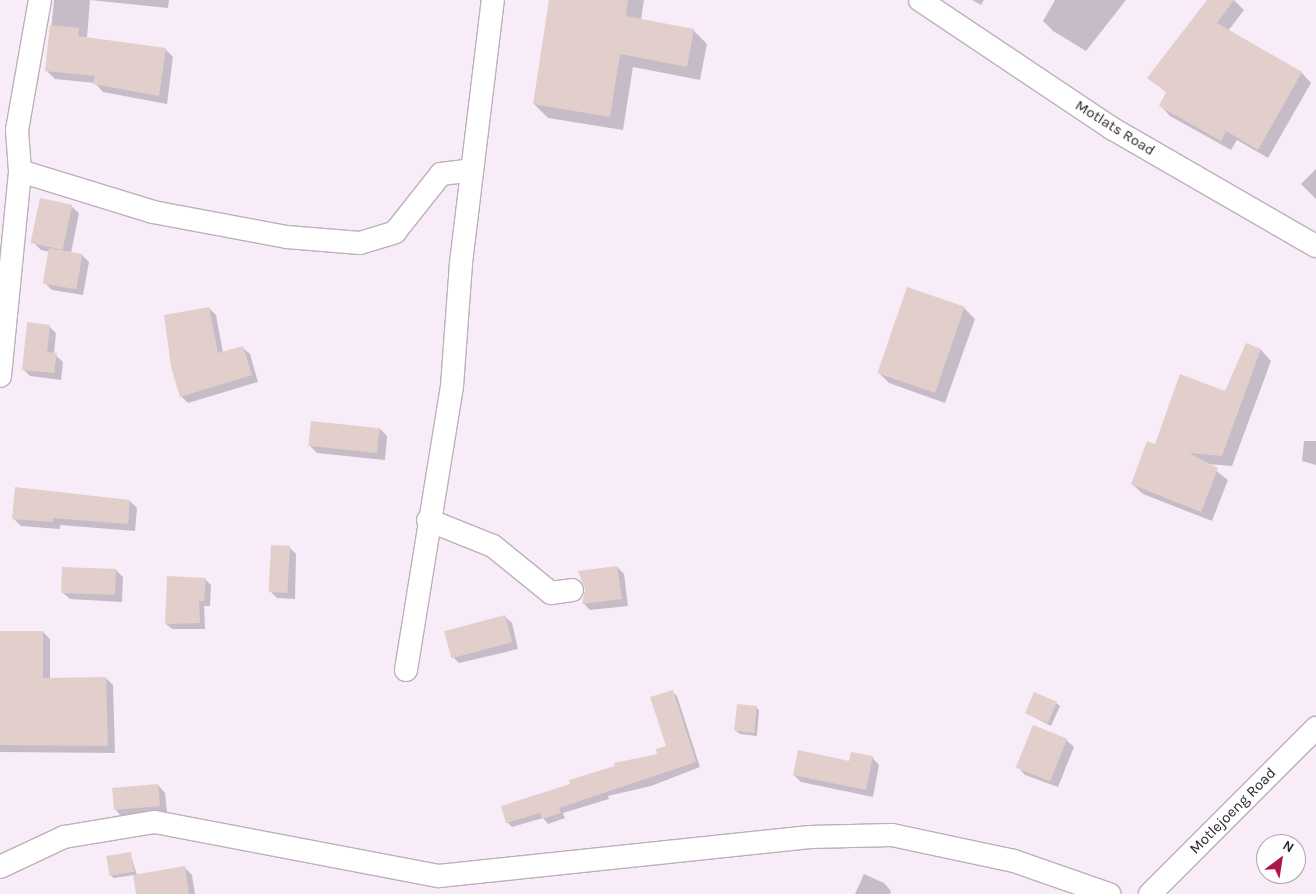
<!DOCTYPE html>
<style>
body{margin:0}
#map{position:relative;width:1316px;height:894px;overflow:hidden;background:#f8ecf9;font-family:Karla,sans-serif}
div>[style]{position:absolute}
.shadow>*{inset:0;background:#0003}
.building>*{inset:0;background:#e2cfcc;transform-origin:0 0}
.roads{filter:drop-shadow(1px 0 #bcb0bc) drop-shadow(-1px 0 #bcb0bc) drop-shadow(0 1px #bcb0bc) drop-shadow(0 -1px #bcb0bc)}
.street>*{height:22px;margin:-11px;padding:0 11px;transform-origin:11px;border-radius:11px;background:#fff}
span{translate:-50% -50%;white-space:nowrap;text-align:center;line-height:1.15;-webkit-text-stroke:4px #fefefe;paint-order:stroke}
.street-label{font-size:15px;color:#2b262b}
.north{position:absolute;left:1256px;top:834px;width:50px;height:50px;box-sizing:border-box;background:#fefefe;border:1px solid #aaa8aa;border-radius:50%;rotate:31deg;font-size:14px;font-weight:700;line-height:20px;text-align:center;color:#2b262b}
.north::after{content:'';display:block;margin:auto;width:18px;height:22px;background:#aa174c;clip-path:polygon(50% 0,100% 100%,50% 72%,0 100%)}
</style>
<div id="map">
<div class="shadow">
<i style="clip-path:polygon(54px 0,169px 0,168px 8px,90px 0,87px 38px,165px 49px,173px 57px,167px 104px,103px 92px,95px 83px,55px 79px,47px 71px)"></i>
<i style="clip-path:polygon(550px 0,644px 0,641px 20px,693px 30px,707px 44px,700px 80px,633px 67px,623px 130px,548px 118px,534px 104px)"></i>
<i style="clip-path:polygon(972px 0,984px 0,981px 5px)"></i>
<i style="clip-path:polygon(1055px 0,1126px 0,1086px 51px,1053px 31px,1043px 21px)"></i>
<i style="clip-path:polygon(1208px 0,1234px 0,1244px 10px,1228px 31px,1302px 73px,1311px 83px,1268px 158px,1237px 140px,1231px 150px,1170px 116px,1161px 106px,1167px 93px,1149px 77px)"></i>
<i style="clip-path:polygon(1316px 169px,1316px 199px,1301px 184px)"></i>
<i style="clip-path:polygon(71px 206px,79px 213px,71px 253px,82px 255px,89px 262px,83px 295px,52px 290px,45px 283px,50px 252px,41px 250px,34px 243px)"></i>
<i style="clip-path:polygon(209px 308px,216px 315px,223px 353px,242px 347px,250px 354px,258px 382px,188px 403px,181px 396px)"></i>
<i style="clip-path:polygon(964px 308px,975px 319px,945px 403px,889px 383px,878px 372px)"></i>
<i style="clip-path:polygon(49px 326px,56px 333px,54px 354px,63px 362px,61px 380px,30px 376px,23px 369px)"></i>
<i style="clip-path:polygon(1247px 345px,1261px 350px,1271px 361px,1232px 466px,1207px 464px,1228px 480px,1212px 521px,1143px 494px,1132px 484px,1155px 445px,1226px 392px)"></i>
<i style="clip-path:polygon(380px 429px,387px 436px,385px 460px,317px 453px,310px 446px)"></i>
<i style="clip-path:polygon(1304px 441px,1316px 441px,1316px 465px,1302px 461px)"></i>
<i style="clip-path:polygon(130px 501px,137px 508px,135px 531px,60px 525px,60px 529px,21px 526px,14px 519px)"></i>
<i style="clip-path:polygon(289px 547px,296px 554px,295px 599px,277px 598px,270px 591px)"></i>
<i style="clip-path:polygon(617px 567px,624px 574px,628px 606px,590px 610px,583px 603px)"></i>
<i style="clip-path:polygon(116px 570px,123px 577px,122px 602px,70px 599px,62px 592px)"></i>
<i style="clip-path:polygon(205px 579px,211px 585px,210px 606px,204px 606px,205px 629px,172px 629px,166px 624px)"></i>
<i style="clip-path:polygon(504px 616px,512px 623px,518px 649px,459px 663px,452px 656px)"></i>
<i style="clip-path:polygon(0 632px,43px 632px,50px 639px,50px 679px,106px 678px,113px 685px,115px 753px,0 752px)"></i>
<i style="clip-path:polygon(672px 691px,677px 696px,700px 767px,651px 786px,608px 796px,609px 799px,563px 813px,565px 818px,548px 824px,543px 818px,512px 827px,507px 822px,571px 785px,659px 755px,668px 746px)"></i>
<i style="clip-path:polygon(1056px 703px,1060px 706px,1051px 726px,1026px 713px)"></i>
<i style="clip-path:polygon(756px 707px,759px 710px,757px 736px,740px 734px,736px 731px)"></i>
<i style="clip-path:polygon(1066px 740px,1074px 747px,1058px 787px,1025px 775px,1018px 767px)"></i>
<i style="clip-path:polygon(872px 757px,879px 765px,873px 797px,801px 782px,794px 775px)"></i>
<i style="clip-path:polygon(158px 785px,165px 793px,167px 812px,122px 817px,115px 809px)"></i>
<i style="clip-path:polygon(130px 853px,137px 875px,184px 867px,192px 875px,195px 894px,137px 894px,134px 875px,114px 878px,110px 875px)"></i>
<i style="clip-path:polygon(864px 874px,884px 883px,891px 891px,890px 894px,855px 894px)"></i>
</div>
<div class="building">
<i style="clip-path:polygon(549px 0,628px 0,626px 16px,694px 29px,687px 67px,620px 54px,610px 117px,533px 104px)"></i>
<i style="clip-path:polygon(1207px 0,1234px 0,1217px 23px,1302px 72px,1258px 150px,1226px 131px,1221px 141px,1159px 106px,1166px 92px,1147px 78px)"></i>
<i style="clip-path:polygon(50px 25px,79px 28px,78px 36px,166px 48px,159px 96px,93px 84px,95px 76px,45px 71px)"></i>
<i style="left:40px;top:198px;width:33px;height:46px;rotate:12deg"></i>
<i style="left:49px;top:248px;width:34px;height:36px;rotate:10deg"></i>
<i style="left:907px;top:287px;width:61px;height:91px;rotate:19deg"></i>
<i style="clip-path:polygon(209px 307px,218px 353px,243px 346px,252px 375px,180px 397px,171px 367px,164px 315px)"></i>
<i style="clip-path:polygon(27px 322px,50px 325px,47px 352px,57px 353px,54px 373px,22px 370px)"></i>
<i style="clip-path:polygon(1246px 343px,1261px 349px,1222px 456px,1189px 453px,1218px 468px,1201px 512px,1131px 484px,1147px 441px,1155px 444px,1180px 374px,1225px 391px)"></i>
<i style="left:311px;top:421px;width:69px;height:25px;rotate:6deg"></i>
<i style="clip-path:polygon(15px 487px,130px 500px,128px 524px,53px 518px,53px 522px,12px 519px)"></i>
<i style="left:271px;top:545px;width:19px;height:47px;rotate:3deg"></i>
<i style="clip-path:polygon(617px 566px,622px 599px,582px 604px,585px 589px,578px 571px)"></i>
<i style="left:62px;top:567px;width:54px;height:26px;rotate:2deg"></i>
<i style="clip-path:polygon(167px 576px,206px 578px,204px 601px,199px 601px,200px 623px,165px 624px)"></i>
<i style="left:505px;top:615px;width:28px;height:63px;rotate:75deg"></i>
<i style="clip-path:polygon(0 631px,43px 631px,43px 678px,106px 677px,108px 746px,0 745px)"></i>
<i style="clip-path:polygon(673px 690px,696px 762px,559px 808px,561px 813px,542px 819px,540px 813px,506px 823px,501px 806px,570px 784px,569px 780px,615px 766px,614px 763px,657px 754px,656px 749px,666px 746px,650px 697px)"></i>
<i style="left:1034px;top:692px;width:25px;height:23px;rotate:23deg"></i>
<i style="left:737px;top:704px;width:20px;height:27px;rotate:6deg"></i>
<i style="left:1033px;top:725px;width:37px;height:46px;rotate:22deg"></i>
<i style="clip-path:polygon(798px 750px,849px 761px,851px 752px,873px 756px,866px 790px,793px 775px)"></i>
<i style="left:158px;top:784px;width:22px;height:46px;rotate:85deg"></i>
<i style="left:131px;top:852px;width:20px;height:25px;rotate:81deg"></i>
<i style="clip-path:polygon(185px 866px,189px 894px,136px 894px,133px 875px)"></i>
</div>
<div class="roads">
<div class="street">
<i style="left:920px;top:0;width:232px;rotate:33.8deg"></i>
<i style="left:1113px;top:129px;width:234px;rotate:30deg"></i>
<i style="left:20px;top:171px;width:139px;rotate:17.1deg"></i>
<i style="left:153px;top:212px;width:136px;rotate:10.6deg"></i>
<i style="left:287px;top:237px;width:73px;rotate:4.7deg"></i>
<i style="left:360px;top:243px;width:37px;rotate:-17deg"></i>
<i style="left:395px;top:232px;width:74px;rotate:-51.6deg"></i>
<i style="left:441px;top:174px;width:31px;rotate:-7deg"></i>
<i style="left:0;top:376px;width:206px;rotate:-84.4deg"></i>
<i style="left:20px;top:171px;width:41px;rotate:-94.2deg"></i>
<i style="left:17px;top:130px;width:132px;rotate:-80deg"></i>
<i style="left:428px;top:520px;width:70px;rotate:21.8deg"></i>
<i style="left:493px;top:546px;width:75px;rotate:39deg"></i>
<i style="left:551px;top:593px;width:21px;rotate:-8deg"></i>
<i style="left:406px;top:670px;width:288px;rotate:-80.8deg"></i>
<i style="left:452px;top:386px;width:123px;rotate:-85.8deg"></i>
<i style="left:461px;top:263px;width:265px;rotate:-83.1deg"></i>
<i style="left:0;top:867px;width:71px;rotate:-25.1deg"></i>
<i style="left:64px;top:837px;width:92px;rotate:-9.4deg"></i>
<i style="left:155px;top:822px;width:289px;rotate:10.8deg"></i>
<i style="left:439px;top:876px;width:373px;rotate:-6deg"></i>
<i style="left:810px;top:837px;width:82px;rotate:-1.4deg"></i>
<i style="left:892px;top:835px;width:125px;rotate:12deg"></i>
<i style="left:1014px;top:861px;width:101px;rotate:19.2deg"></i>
<i style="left:1150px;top:894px;width:235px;rotate:-45deg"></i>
</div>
</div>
<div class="street-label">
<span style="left:1115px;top:128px;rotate:32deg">Motlats Road</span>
<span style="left:1233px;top:811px;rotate:-45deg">Motlejoeng Road</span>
</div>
<div class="north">N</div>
</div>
